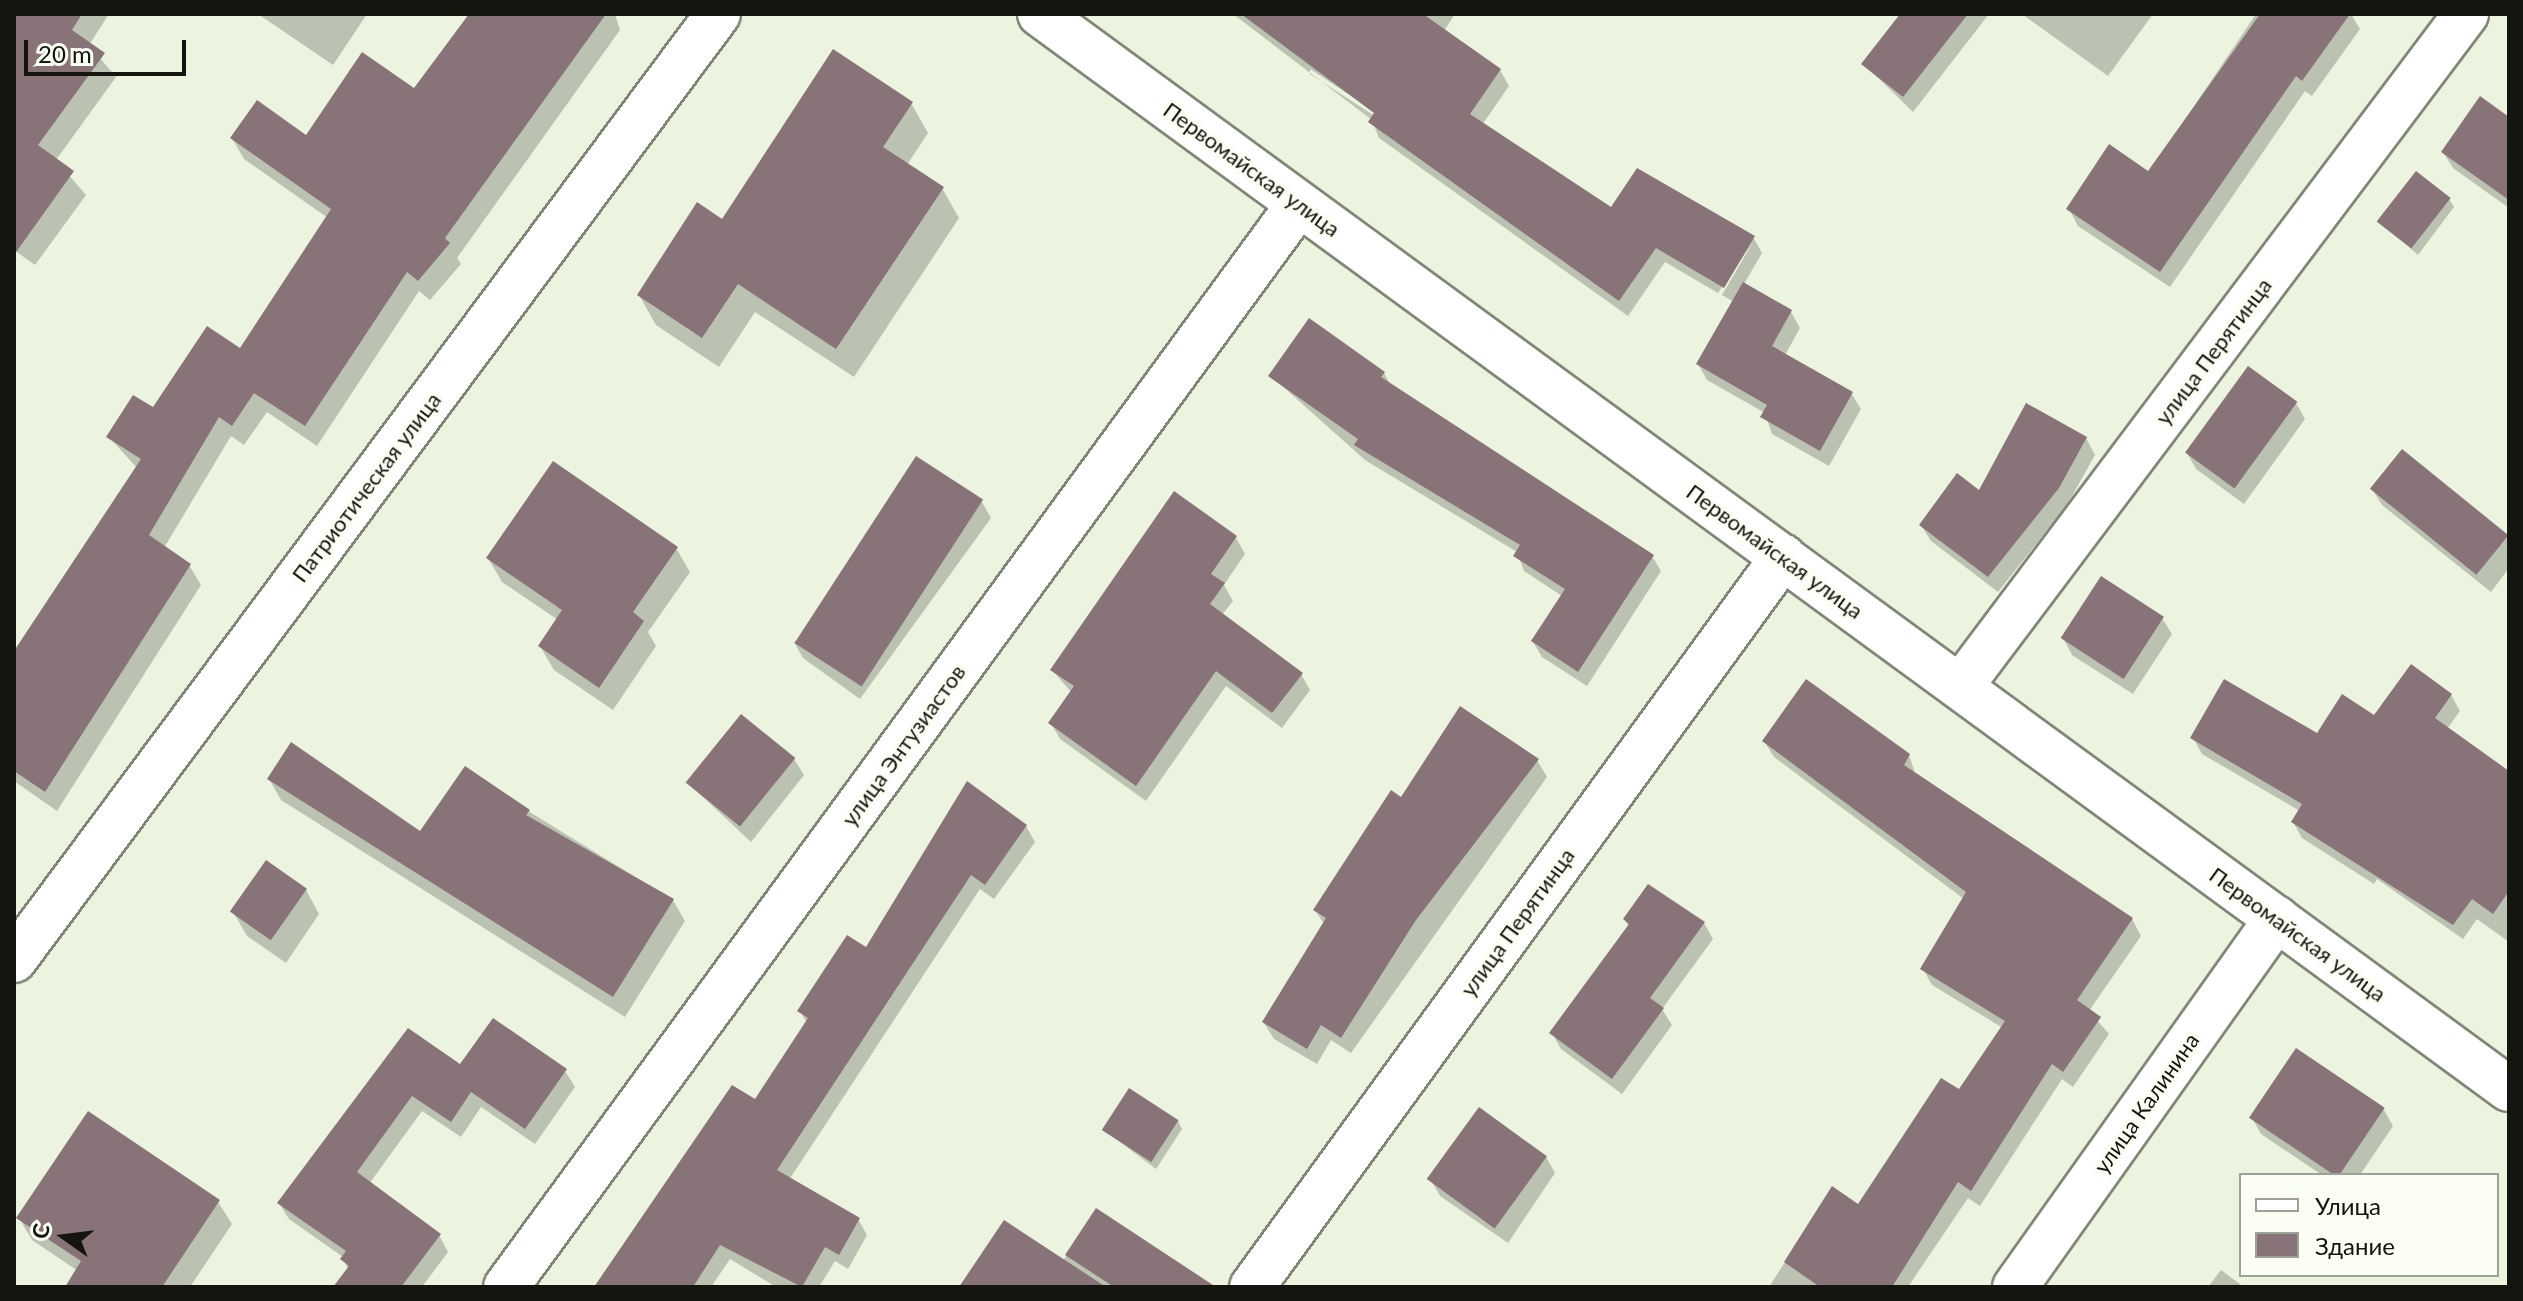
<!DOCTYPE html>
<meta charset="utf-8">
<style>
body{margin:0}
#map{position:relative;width:2523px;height:1301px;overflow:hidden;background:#ecf3df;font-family:Lato,sans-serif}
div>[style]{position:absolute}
.shadow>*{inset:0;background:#0003}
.building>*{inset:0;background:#877378;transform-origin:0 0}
.roads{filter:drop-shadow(2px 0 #818776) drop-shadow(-2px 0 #818776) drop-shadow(0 2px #818776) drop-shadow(0 -2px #818776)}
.street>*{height:44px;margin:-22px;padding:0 22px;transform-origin:22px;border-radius:22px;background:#fff}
span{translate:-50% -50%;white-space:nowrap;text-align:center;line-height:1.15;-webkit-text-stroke:7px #fbfff3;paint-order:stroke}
.street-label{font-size:22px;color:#13150e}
.frame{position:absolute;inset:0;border:16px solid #13150e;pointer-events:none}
.legend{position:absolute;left:2239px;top:1173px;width:260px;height:104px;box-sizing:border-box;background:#fbfff3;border:2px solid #9ea197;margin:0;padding:10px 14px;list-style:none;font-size:24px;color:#13150e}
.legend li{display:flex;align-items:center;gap:16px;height:40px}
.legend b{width:40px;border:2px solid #9ea197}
.north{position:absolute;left:24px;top:1197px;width:80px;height:80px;-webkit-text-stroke:6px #fbfff3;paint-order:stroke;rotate:284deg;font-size:22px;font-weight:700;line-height:32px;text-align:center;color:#13150e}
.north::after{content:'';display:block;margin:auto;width:28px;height:36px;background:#13150e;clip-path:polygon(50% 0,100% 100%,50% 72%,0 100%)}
.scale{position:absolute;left:24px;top:40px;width:162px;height:36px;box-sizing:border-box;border:4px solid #13150e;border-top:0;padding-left:10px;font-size:24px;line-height:28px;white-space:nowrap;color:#13150e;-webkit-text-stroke:6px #fbfff3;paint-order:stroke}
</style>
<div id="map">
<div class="shadow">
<i style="clip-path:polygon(14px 14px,109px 14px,89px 45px,116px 77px,56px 160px,86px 195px,35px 265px,14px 250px)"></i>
<i style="clip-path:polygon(258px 14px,367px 14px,333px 65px)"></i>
<i style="clip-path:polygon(469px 14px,615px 14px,620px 30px,457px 258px,461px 264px,430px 300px,419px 291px,317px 446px,267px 412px,244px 445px,231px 436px,164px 548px,189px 565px,201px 585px,57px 811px,14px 781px,14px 653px,137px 468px,109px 437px,240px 351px,328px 218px,244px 159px,232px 138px,307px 138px,414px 90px)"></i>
<i style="clip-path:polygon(evenodd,1233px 14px,1455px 14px,1444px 31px,1500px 70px,1509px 86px,1482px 125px,1611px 210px,1753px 237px,1762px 253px,1744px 284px,1791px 312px,1800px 328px,1785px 355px,1851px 393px,1861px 409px,1829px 466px,1772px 434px,1765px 413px,1707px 380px,1698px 364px,1734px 302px,1722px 295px,1753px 242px,1718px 293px,1665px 262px,1628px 316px,1379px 138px,1372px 120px,1233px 14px,1310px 69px,1383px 117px,1381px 120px,1310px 74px,1310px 69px)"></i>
<i style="clip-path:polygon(1903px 14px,1989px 14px,1913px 112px,1864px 64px)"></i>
<i style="clip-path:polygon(2022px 14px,2153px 14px,2108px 76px)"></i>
<i style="clip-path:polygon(2256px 14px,2351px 14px,2360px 29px,2312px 96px,2305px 91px,2170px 287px,2078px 226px,2069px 209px,2149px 173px)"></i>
<i style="clip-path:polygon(911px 103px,928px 133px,907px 165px,942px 188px,959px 218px,854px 377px,755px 312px,719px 367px,656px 325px,639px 295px,723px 221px)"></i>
<i style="clip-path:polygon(2509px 119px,2509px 208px,2453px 168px,2443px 152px)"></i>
<i style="clip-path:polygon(2449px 199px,2454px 207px,2418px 255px,2381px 222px)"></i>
<i style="clip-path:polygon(1384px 373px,1391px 386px,1652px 556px,1661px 571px,1587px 686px,1542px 657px,1533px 642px,1562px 596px,1524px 571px,1517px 552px,1365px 460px,1271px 376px)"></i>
<i style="clip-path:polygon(2296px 403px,2305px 419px,2244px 504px,2196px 469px,2187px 453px)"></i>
<i style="clip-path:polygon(2086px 438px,2095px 455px,2067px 505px,1998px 592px,1931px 541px,1921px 525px)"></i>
<i style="clip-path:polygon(2402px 452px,2509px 537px,2509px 568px,2491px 592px,2382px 505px,2372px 489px)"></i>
<i style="clip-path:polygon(1175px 494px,1236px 538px,1245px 554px,1224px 585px,1233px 601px,1222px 615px,1301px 674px,1310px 690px,1282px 728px,1226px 686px,1146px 801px,1060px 739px,1051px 723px,1072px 693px,1052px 670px)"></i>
<i style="clip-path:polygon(982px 502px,991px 518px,860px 699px,803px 658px,794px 642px)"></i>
<i style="clip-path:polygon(676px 548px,690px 572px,648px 632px,656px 646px,613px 710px,554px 670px,540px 646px,558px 620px,502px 582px,488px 558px)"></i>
<i style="clip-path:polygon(2162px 618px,2172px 634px,2133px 694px,2072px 655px,2063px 638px)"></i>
<i style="clip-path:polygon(2451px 695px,2460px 711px,2447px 729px,2509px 773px,2509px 942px,2477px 919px,2463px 939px,2377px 879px,2374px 884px,2302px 838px,2293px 822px,2300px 811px,2202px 754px,2193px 738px,2318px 736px)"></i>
<i style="clip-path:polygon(1764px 741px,1909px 755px,1916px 776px,2132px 919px,2141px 936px,2089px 1011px,2109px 1034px,2073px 1087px,2062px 1079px,1980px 1206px,1968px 1198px,1908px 1287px,1769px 1287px,1832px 1189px,1859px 1207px,1960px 1092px,2003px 1028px,1932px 985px,1923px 969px,1964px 899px,1774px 757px)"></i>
<i style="clip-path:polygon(794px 759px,804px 775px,751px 842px,689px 784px)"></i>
<i style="clip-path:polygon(1537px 760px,1547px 777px,1351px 1053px,1331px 1040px,1317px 1064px,1274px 1039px,1264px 1023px,1324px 924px,1315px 910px,1401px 800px)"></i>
<i style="clip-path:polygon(269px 779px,421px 834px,528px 811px,673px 900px,685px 921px,625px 1017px,281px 800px)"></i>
<i style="clip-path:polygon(1026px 826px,1035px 842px,994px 899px,980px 889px,789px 1180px,858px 1219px,867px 1235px,848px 1269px,835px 1261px,819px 1287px,776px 1287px,730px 1259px,711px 1287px,597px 1287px,755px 1102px,807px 1023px,800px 1011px)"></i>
<i style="clip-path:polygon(306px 890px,319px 914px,286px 963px,247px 936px,233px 912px)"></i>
<i style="clip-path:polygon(1625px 920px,1704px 923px,1713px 939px,1662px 1009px,1672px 1025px,1622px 1094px,1561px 1049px,1552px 1033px,1629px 927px)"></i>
<i style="clip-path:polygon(408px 1030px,460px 1067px,565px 1071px,575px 1087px,535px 1144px,481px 1107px,461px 1137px,422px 1111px,369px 1184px,439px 1235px,448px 1252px,422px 1287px,336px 1287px,348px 1270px,343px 1257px,289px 1219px,279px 1203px)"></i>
<i style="clip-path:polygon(2384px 1110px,2393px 1126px,2360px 1175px,2322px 1175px,2261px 1134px,2252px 1118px)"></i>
<i style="clip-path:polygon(1178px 1121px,1182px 1129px,1156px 1169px,1104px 1130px)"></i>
<i style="clip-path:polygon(1546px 1157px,1555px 1173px,1508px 1243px,1440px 1196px,1431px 1180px)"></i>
<i style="clip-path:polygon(218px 1202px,232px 1224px,190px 1287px,68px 1287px,78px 1271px,32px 1240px,19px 1218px)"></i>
<i style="clip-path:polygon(1096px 1211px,1195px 1287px,961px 1287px,1063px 1261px)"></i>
<i style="clip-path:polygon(2221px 1270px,2244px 1287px,2208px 1287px)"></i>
</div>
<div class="building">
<i style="clip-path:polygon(14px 14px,82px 14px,72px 30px,105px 53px,38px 145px,74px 171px,14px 255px)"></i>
<i style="clip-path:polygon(469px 14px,606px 14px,445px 238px,450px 243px,418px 281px,407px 272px,305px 426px,254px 393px,232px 426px,219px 417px,149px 535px,191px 564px,45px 792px,14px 771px,14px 651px,141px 459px,106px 437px,133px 395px,153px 407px,207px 326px,240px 348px,331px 209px,230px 138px,257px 100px,306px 135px,362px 52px,414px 88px)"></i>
<i style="clip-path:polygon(1241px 14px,1423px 14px,1501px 69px,1470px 114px,1611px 207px,1637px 168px,1755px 236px,1724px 288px,1656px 248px,1619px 301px,1368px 122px,1374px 113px)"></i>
<i style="clip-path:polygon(1900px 14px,1968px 14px,1903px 97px,1861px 64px)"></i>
<i style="clip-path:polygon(2260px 14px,2350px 14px,2302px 81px,2296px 76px,2160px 272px,2066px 209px,2109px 144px,2148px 171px)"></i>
<i style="clip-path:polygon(833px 49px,913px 102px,883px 147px,944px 187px,836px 349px,738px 284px,702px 338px,637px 295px,697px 202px,722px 219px)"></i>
<i style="clip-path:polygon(2480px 96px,2509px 117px,2509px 200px,2441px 152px)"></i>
<i style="left:2416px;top:171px;width:44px;height:64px;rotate:38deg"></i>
<i style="clip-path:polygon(1743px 282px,1792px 310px,1772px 346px,1853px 392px,1820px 451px,1760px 417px,1767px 405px,1696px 364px)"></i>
<i style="clip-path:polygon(1309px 318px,1385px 372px,1381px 377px,1654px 555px,1578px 672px,1531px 641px,1565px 589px,1513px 556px,1520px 545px,1354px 445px,1358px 439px,1268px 376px)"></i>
<i style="left:2248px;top:366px;width:61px;height:107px;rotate:36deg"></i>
<i style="clip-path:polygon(2026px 403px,2087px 437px,2059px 488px,1988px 577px,1919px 525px,1957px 473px,1979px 490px)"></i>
<i style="left:2402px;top:449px;width:137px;height:51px;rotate:39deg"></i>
<i style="left:916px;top:456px;width:80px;height:223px;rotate:33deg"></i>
<i style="clip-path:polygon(553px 461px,678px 547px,633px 612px,644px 621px,599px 688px,538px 646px,562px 610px,486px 558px)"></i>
<i style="clip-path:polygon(1174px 491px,1237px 536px,1211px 574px,1225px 583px,1210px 604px,1303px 673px,1272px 713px,1216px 671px,1136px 786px,1048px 723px,1074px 686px,1050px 670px)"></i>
<i style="left:2101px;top:576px;width:75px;height:74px;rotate:33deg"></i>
<i style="clip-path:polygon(2411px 664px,2452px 694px,2435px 718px,2509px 771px,2509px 891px,2493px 914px,2472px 899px,2453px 925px,2291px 822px,2302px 804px,2190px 738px,2224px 679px,2317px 733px,2342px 694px,2374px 715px)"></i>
<i style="clip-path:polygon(1806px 679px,1910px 754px,1904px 765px,2133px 918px,2077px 1000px,2101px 1017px,2063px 1072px,2052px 1064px,1971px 1191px,1958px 1182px,1892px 1287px,1820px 1287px,1784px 1262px,1832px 1186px,1858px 1204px,1941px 1078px,1959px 1089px,2005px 1021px,1920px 969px,1966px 892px,1762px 741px)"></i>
<i style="clip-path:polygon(1460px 706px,1539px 759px,1416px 920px,1341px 1038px,1321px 1025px,1307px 1049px,1262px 1022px,1326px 918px,1313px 910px,1391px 790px,1401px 797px)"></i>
<i style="left:741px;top:714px;width:70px;height:88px;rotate:39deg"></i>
<i style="clip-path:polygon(291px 742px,420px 831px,465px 766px,530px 810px,526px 815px,674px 899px,613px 997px,267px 779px)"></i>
<i style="clip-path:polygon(967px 781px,1027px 825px,985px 885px,971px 875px,777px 1170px,860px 1218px,839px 1255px,825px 1247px,802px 1287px,720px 1245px,693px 1287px,594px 1287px,732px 1085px,755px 1099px,808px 1018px,797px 1011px,847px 935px,866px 947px)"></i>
<i style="left:266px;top:860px;width:50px;height:63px;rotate:35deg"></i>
<i style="clip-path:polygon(1648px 884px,1705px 922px,1650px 998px,1664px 1008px,1612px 1079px,1549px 1033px,1629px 924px,1623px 919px)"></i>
<i style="clip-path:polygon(493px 1018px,567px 1069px,525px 1129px,471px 1092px,451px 1122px,412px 1096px,357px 1172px,441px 1234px,401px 1287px,333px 1287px,349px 1266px,340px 1259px,346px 1251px,277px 1203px,408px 1028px,460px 1064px)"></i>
<i style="left:2296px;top:1048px;width:107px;height:84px;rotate:34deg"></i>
<i style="left:1129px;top:1088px;width:59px;height:50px;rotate:33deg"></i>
<i style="left:1479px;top:1107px;width:84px;height:89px;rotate:36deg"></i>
<i style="clip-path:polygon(88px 1111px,220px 1200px,162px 1287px,65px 1287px,81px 1261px,16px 1218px)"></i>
<i style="clip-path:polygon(1096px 1208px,1216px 1287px,1114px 1287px,1065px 1255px)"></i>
<i style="clip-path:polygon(1004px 1220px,1106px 1287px,959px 1287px)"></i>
</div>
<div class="roads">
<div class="street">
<i style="left:1040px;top:14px;width:1820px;rotate:36.2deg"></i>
<i style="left:1960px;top:687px;width:842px;rotate:-53.06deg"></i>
<i style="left:14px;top:960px;width:1179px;rotate:-53.34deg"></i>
<i style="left:506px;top:1287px;width:1342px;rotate:-53.79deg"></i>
<i style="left:1252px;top:1287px;width:903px;rotate:-53.97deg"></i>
<i style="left:2015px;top:1287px;width:452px;rotate:-54.6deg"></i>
</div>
</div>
<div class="street-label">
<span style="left:1252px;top:169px;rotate:36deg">Первомайская улица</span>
<span style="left:2213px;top:351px;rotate:-53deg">улица Перятинца</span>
<span style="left:366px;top:487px;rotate:-53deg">Патриотическая улица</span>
<span style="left:1775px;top:551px;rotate:36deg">Первомайская улица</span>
<span style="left:903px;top:745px;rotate:-54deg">улица Энтузиастов</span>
<span style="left:1517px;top:922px;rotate:-54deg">улица Перятинца</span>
<span style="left:2298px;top:934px;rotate:36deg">Первомайская улица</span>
<span style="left:2146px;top:1103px;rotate:-55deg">улица Калинина</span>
</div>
<div class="frame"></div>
<ul class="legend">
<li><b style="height:10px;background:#fff"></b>Улица</li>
<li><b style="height:22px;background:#877378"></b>Здание</li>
</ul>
<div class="north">С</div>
<div class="scale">20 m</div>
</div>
